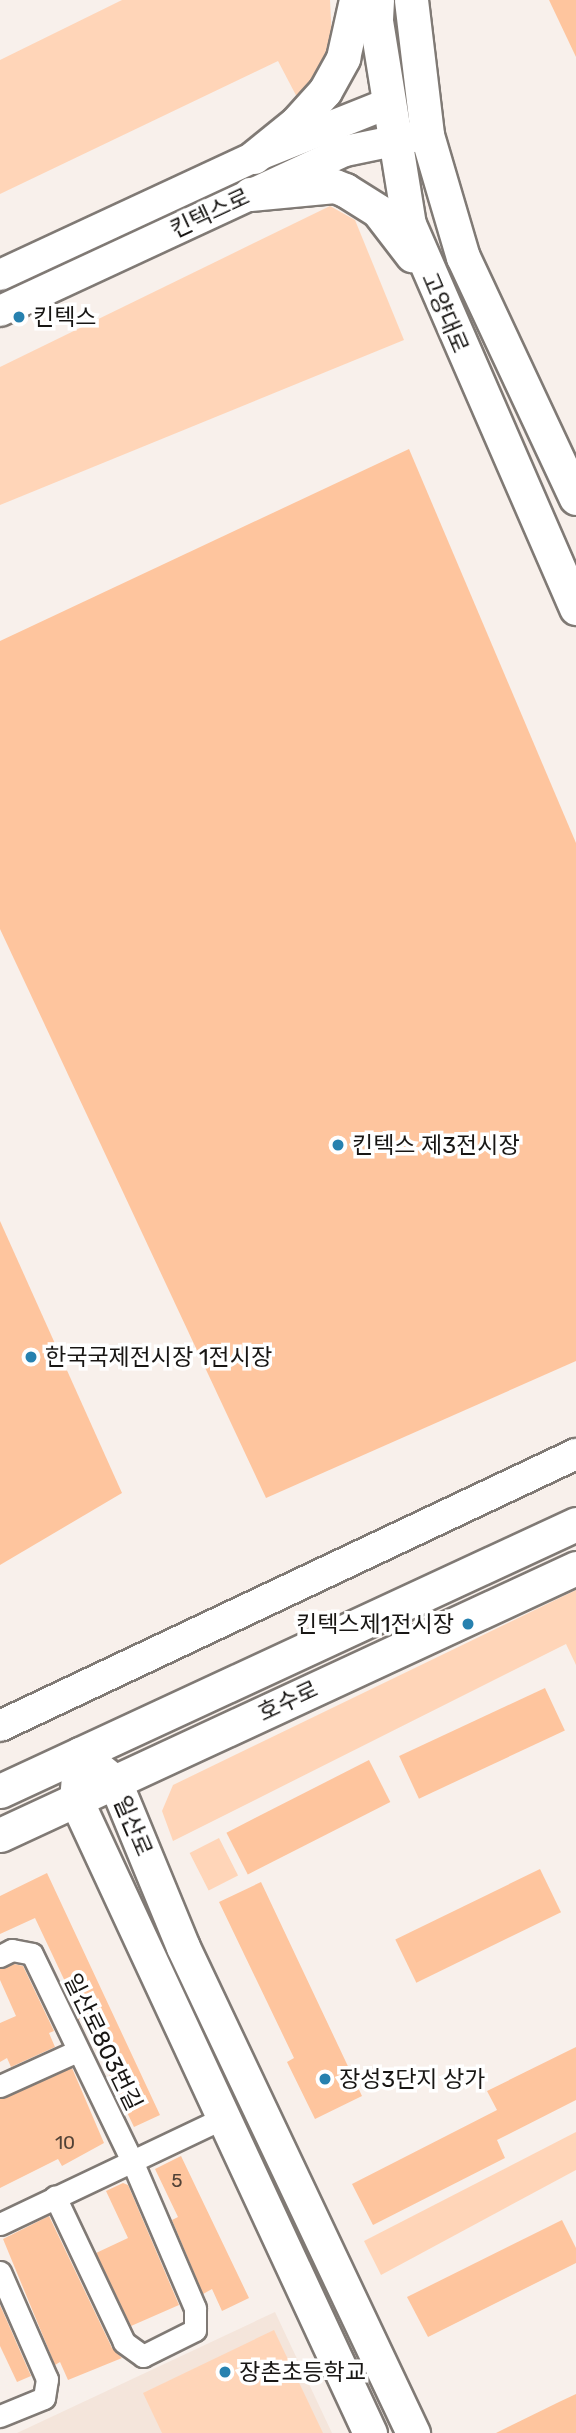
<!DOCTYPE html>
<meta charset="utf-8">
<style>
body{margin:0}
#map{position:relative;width:576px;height:2433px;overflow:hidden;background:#f8f0eb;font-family:Rubik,"Noto Sans KR",sans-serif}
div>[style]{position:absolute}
.built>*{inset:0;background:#f4e5db}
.green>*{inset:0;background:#ffd5b8;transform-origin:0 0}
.building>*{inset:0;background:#fec59e;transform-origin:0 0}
.roads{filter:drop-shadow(2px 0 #807a75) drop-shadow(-2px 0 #807a75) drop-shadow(0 2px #807a75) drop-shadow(0 -2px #807a75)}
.minor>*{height:21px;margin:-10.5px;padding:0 10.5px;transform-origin:10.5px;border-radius:10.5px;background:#fff}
.secondary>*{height:30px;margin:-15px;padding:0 15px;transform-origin:15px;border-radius:15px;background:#fff}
.primary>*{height:33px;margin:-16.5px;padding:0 16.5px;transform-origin:16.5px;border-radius:16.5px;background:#fff}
.dots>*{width:19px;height:19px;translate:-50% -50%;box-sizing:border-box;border:4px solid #fff;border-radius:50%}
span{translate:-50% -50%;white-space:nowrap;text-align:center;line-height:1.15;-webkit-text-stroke:7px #fff;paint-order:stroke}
.number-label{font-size:19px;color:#524236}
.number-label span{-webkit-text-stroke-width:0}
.street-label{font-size:23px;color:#181614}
.poi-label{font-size:23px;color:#181614}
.left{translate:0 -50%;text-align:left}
.right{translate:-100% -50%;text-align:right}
</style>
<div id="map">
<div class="built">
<i style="clip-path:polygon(275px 2312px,332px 2433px,17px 2433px)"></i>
</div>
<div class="green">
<i style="clip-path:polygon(122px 0,330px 0,333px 60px,299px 101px,278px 61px,0 194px,0 60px)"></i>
<i style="clip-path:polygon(330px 206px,355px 220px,404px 340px,0 505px,0 367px)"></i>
<i style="clip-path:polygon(576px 1590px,576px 1665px,566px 1644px,173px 1841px,162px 1811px,173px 1785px)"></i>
<i style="left:219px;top:1838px;width:42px;height:33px;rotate:63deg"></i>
<i style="clip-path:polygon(576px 2132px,576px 2170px,381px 2275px,364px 2241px)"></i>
<i style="clip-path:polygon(274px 2330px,323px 2433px,162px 2433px,143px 2393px)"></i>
</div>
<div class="building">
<i style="clip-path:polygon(549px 0,576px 0,576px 57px)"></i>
<i style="clip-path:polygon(409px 449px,576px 843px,576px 1361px,266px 1498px,0 929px,0 641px)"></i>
<i style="clip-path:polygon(0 1221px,122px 1493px,0 1565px)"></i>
<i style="left:545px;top:1688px;width:47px;height:161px;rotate:65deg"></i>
<i style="left:369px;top:1760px;width:47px;height:160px;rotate:63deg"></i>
<i style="left:540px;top:1869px;width:48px;height:161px;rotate:64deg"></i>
<i style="clip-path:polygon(47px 1873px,160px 2115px,134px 2127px,82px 2018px,78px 2020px,66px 1994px,70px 1992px,35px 1918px,0 1934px,0 1896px)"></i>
<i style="clip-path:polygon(261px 1882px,362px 2096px,315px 2119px,287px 2062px,294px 2058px,219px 1902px)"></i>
<i style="clip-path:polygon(14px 1964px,23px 1966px,54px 2031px,49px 2033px,55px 2047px,11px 2067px,7px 2058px,0 2062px,0 2023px,16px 2016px,0 1980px,0 1969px)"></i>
<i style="clip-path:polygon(576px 2047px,576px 2100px,497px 2140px,505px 2158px,373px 2225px,352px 2184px,497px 2110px,487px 2091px)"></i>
<i style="clip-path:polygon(72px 2068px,104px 2143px,62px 2166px,58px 2159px,0 2188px,0 2099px)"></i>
<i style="clip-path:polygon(181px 2156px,249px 2298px,222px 2311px,212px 2289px,203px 2294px,172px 2220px,178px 2217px,155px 2169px)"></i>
<i style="clip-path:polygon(123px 2183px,128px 2185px,179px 2305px,131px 2326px,96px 2253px,128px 2238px,106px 2191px)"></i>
<i style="clip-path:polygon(49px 2216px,112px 2348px,122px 2358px,68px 2380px,60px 2362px,55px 2365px,3px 2239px)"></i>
<i style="clip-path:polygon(562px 2220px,576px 2248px,576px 2263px,428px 2337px,407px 2297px)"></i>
<i style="clip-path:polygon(0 2305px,31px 2376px,17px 2382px,0 2346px)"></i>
<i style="clip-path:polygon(576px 2394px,576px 2433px,496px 2433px,559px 2402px)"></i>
</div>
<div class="roads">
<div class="minor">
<i style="left:0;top:1956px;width:13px;rotate:-27deg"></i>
<i style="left:12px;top:1950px;width:20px;rotate:11deg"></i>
<i style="left:32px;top:1954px;width:230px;rotate:64.2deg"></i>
<i style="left:132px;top:2161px;width:160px;rotate:66.8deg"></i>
<i style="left:195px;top:2308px;width:22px;rotate:90deg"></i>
<i style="left:195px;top:2330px;width:58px;rotate:153.4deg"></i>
<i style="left:143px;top:2356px;width:24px;rotate:-144deg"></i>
<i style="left:124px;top:2342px;width:161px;rotate:-115.4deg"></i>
<i style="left:0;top:2086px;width:85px;rotate:-24.4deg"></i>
<i style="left:0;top:2224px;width:247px;rotate:-25.4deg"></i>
<i style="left:0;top:2272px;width:117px;rotate:66.3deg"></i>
<i style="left:47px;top:2379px;width:19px;rotate:99deg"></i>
<i style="left:44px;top:2398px;width:48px;rotate:157.8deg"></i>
</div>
<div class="secondary">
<i style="left:0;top:275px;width:280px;rotate:-24.9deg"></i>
<i style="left:254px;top:157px;width:145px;rotate:-21.8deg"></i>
<i style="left:0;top:311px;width:380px;rotate:-24.9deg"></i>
<i style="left:345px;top:151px;width:75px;rotate:-11.6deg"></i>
<i style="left:0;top:1726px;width:637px;rotate:-25.28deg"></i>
</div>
<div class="primary">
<i style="left:377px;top:0;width:21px;rotate:93deg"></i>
<i style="left:376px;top:21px;width:206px;rotate:80.8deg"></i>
<i style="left:409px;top:224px;width:419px;rotate:66.5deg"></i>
<i style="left:411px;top:0;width:136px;rotate:83.2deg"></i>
<i style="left:427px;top:135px;width:127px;rotate:73.6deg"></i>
<i style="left:463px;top:257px;width:266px;rotate:64.9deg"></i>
<i style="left:254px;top:157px;width:54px;rotate:-39deg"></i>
<i style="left:296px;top:123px;width:43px;rotate:-47.8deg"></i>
<i style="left:325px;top:91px;width:38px;rotate:-61deg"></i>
<i style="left:343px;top:58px;width:59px;rotate:-77.4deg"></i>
<i style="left:250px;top:194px;width:85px;rotate:-5.4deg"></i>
<i style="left:335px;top:186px;width:11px;rotate:22deg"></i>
<i style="left:345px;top:190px;width:39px;rotate:32deg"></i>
<i style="left:378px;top:211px;width:56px;rotate:52.3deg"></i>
<i style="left:80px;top:1754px;width:45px;rotate:38.7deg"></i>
<i style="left:115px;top:1782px;width:178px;rotate:67.6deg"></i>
<i style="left:183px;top:1947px;width:538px;rotate:64.67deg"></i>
<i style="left:80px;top:1754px;width:46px;rotate:95deg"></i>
<i style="left:76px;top:1800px;width:698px;rotate:65.09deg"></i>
<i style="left:0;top:1791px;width:635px;rotate:-24.87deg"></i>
<i style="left:0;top:1835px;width:635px;rotate:-24.87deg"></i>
</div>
</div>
<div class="dots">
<i style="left:19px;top:317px;background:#2781af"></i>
<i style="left:338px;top:1145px;background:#2781af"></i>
<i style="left:31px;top:1357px;background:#2781af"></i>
<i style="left:468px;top:1624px;background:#2781af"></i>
<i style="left:325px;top:2079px;background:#2781af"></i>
<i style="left:225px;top:2372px;background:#2781af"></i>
</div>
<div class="number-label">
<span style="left:65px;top:2143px">10</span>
<span style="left:177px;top:2181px">5</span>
</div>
<div class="street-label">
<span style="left:210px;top:213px;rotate:-25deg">킨텍스로</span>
<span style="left:445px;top:313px;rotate:67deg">고양대로</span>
<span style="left:288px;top:1701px;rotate:-25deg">호수로</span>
<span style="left:133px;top:1826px;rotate:67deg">일산로</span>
<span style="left:103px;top:2042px;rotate:64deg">일산로803번길</span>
</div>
<div class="poi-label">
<span class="left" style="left:33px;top:317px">킨텍스</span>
<span class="left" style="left:352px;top:1145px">킨텍스 제3전시장</span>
<span class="left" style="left:45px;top:1357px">한국국제전시장 1전시장</span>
<span class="right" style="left:454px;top:1624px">킨텍스제1전시장</span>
<span class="left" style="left:339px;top:2079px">장성3단지 상가</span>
<span class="left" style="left:239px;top:2372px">장촌초등학교</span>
</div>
</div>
